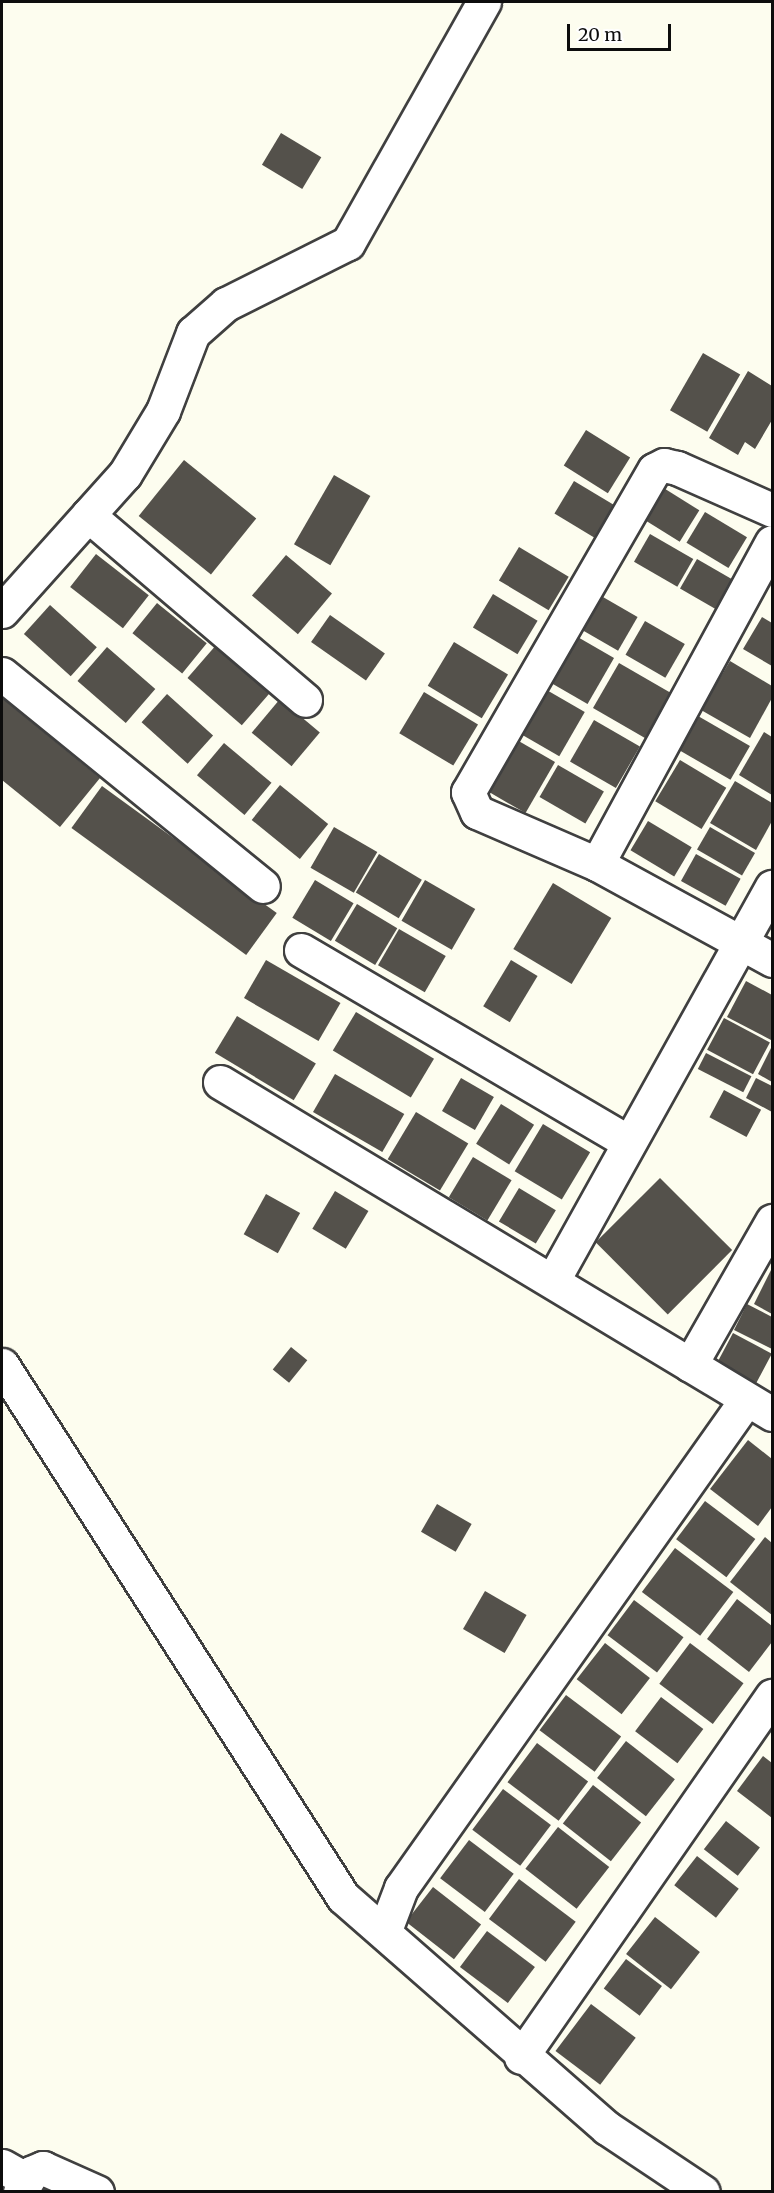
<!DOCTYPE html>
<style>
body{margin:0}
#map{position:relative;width:774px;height:2193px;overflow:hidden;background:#fdfdef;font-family:Merriweather,serif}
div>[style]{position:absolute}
.building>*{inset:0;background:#54514b;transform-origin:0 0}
.roads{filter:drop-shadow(2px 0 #404040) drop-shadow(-2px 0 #404040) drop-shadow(0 2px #404040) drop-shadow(0 -2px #404040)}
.minor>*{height:33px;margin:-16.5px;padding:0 16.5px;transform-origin:16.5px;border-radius:16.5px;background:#fff}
span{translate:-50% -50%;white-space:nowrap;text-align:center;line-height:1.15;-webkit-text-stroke:6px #fff;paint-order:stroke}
.frame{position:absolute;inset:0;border:3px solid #0d0d0d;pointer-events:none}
.scale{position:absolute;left:567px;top:24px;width:104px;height:27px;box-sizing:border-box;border:3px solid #0d0d0d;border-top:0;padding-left:8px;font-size:18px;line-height:21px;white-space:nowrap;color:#0d0d0d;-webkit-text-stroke:4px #fff;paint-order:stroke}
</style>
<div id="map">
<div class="building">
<i style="left:281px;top:133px;width:47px;height:37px;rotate:31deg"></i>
<i style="left:703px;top:353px;width:43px;height:66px;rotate:30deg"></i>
<i style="clip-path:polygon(748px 371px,772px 386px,772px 420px,755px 449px,745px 442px,738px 455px,709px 438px)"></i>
<i style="left:586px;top:430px;width:52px;height:42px;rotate:32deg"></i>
<i style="left:184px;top:460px;width:93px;height:72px;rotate:39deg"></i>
<i style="left:334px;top:475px;width:42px;height:80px;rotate:30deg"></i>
<i style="left:574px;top:481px;width:55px;height:38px;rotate:31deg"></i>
<i style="left:662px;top:487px;width:44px;height:37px;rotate:32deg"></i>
<i style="left:705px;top:512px;width:49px;height:36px;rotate:31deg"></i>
<i style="left:650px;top:534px;width:50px;height:32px;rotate:30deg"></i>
<i style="left:519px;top:547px;width:58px;height:39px;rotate:31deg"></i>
<i style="left:96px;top:554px;width:67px;height:42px;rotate:38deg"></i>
<i style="left:286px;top:555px;width:60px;height:53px;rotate:40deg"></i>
<i style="left:697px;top:559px;width:50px;height:34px;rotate:30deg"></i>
<i style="left:596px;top:593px;width:48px;height:39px;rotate:30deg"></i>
<i style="left:493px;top:594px;width:52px;height:39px;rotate:31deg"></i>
<i style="left:157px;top:603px;width:64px;height:39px;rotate:39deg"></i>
<i style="left:50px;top:605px;width:63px;height:39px;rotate:42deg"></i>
<i style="left:330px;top:615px;width:67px;height:33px;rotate:35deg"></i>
<i style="clip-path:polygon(762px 617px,772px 623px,772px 666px,743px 649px)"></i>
<i style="left:645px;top:621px;width:46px;height:39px;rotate:30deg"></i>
<i style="left:569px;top:632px;width:52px;height:53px;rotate:30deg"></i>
<i style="left:454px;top:642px;width:63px;height:51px;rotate:31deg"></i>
<i style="left:217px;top:644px;width:72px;height:45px;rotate:41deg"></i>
<i style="left:107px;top:647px;width:64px;height:45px;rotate:41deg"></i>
<i style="clip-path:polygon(730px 661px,772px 686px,772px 698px,750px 738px,701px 710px)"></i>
<i style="left:619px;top:663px;width:61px;height:52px;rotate:30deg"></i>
<i style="left:538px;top:685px;width:54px;height:51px;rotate:30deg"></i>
<i style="left:424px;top:692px;width:63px;height:48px;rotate:31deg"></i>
<i style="left:167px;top:694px;width:62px;height:38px;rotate:42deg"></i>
<i style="clip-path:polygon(2px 698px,100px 778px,60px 827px,2px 780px)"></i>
<i style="left:280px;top:699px;width:52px;height:44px;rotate:40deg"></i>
<i style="left:698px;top:716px;width:60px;height:39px;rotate:30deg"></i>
<i style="left:594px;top:720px;width:53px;height:48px;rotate:30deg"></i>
<i style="clip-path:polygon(764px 732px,772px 737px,772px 795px,739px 775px)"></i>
<i style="left:510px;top:736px;width:52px;height:59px;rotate:30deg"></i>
<i style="left:224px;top:743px;width:62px;height:42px;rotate:40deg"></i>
<i style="left:680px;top:760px;width:54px;height:48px;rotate:31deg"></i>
<i style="left:558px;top:765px;width:53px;height:37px;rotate:30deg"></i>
<i style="clip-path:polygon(735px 781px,772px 803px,772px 821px,756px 850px,710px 823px)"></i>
<i style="left:280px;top:785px;width:62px;height:45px;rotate:39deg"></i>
<i style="left:102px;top:786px;width:216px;height:52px;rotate:36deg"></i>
<i style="left:648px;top:821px;width:51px;height:34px;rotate:31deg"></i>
<i style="left:334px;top:827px;width:50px;height:47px;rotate:30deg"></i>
<i style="left:710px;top:827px;width:52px;height:26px;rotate:30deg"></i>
<i style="left:379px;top:854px;width:50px;height:45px;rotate:31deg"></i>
<i style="left:696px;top:854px;width:51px;height:31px;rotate:29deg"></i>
<i style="left:315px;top:880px;width:45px;height:44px;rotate:31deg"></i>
<i style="left:425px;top:880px;width:58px;height:47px;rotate:30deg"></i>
<i style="left:553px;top:883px;width:68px;height:77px;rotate:31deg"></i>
<i style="left:357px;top:904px;width:47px;height:43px;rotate:31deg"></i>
<i style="left:399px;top:929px;width:54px;height:42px;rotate:30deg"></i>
<i style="left:266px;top:960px;width:86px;height:44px;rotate:30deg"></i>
<i style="left:511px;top:960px;width:31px;height:54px;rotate:31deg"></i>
<i style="clip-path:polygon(746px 981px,772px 995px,771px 1040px,727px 1017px)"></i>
<i style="left:356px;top:1012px;width:91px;height:45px;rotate:31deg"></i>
<i style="left:237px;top:1016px;width:92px;height:43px;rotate:31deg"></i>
<i style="left:724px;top:1018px;width:52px;height:36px;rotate:28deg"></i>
<i style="clip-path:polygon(772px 1046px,772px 1082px,758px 1074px)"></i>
<i style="left:706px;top:1053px;width:51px;height:18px;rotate:27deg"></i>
<i style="left:335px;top:1074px;width:80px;height:44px;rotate:30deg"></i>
<i style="left:461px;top:1078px;width:38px;height:38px;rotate:30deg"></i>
<i style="clip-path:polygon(756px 1078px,772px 1086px,772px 1112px,746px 1098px)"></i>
<i style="left:724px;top:1090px;width:42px;height:31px;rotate:28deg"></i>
<i style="left:501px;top:1104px;width:39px;height:47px;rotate:32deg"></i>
<i style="left:416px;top:1112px;width:61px;height:55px;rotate:31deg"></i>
<i style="left:543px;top:1124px;width:55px;height:55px;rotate:31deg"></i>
<i style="left:473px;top:1157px;width:45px;height:47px;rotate:31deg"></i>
<i style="left:660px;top:1178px;width:102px;height:91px;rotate:45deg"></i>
<i style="left:519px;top:1188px;width:43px;height:39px;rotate:31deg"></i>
<i style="left:335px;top:1191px;width:39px;height:44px;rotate:31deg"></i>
<i style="left:266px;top:1194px;width:39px;height:46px;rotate:29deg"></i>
<i style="clip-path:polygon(772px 1268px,772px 1314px,754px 1304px)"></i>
<i style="clip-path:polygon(747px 1304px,772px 1317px,772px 1349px,734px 1330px)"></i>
<i style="left:733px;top:1333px;width:44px;height:38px;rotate:28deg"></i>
<i style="left:291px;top:1347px;width:21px;height:29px;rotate:39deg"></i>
<i style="clip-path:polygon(748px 1440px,772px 1459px,772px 1507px,758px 1526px,710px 1489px)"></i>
<i style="left:705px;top:1501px;width:63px;height:48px;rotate:37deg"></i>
<i style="left:437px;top:1504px;width:40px;height:32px;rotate:30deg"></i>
<i style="clip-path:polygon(765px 1537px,772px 1543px,772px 1615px,730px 1582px)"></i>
<i style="left:675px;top:1548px;width:73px;height:55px;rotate:37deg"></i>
<i style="left:485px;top:1591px;width:48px;height:44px;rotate:30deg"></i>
<i style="clip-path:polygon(737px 1599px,772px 1626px,772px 1642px,749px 1672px,707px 1639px)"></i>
<i style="left:634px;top:1600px;width:62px;height:44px;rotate:37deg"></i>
<i style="left:605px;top:1643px;width:57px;height:46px;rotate:38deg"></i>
<i style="left:690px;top:1643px;width:67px;height:51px;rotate:37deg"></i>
<i style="left:566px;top:1695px;width:69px;height:44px;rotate:37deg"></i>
<i style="left:661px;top:1697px;width:53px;height:43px;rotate:37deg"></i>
<i style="left:626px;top:1741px;width:62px;height:47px;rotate:38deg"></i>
<i style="left:537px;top:1743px;width:64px;height:49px;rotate:37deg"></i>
<i style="clip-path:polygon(763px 1756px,772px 1763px,772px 1818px,737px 1791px)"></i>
<i style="left:593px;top:1785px;width:61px;height:49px;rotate:38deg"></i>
<i style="left:503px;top:1789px;width:60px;height:51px;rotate:37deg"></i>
<i style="left:726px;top:1821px;width:43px;height:36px;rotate:38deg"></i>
<i style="left:558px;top:1827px;width:65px;height:53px;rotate:38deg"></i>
<i style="left:469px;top:1840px;width:56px;height:48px;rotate:37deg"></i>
<i style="left:697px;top:1856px;width:53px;height:37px;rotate:38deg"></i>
<i style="left:519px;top:1879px;width:71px;height:50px;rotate:37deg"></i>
<i style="left:433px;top:1887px;width:61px;height:44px;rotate:38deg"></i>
<i style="left:655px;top:1917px;width:57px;height:47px;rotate:38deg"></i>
<i style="left:487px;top:1931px;width:60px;height:45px;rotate:37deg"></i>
<i style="left:626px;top:1959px;width:45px;height:37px;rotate:37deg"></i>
<i style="left:591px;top:2004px;width:56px;height:59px;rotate:37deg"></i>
</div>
<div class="roads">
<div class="minor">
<i style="left:772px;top:510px;width:104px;rotate:-156.1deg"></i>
<i style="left:677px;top:468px;width:13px;rotate:-167deg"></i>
<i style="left:664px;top:465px;width:11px;rotate:153deg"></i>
<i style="left:654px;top:470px;width:372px;rotate:120deg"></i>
<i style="left:468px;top:792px;width:22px;rotate:66deg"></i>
<i style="left:477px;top:812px;width:131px;rotate:23.4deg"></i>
<i style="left:597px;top:864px;width:200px;rotate:28.7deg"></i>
<i style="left:88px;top:515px;width:285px;rotate:40.4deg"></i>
<i style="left:2px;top:611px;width:184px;rotate:-48.1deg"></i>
<i style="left:125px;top:474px;width:74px;rotate:-58.9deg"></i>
<i style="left:163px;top:411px;width:84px;rotate:-69deg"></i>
<i style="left:193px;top:333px;width:44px;rotate:-41.3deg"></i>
<i style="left:226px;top:304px;width:136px;rotate:-26.6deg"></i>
<i style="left:348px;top:243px;width:277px;rotate:-60.6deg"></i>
<i style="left:2px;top:674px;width:336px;rotate:39.1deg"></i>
<i style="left:597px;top:864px;width:366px;rotate:-61.5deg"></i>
<i style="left:301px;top:950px;width:378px;rotate:30.4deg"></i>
<i style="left:220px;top:1082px;width:644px;rotate:31.02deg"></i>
<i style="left:553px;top:1280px;width:450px;rotate:-60.9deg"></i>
<i style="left:2px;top:1365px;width:632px;rotate:57.34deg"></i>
<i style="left:343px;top:1897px;width:351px;rotate:41.2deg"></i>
<i style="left:607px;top:2128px;width:115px;rotate:33.7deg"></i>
<i style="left:690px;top:1365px;width:166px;rotate:-60.3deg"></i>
<i style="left:385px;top:1930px;width:45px;rotate:-69.1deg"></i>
<i style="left:401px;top:1888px;width:598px;rotate:-54.74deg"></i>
<i style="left:521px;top:2057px;width:440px;rotate:-55.2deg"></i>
<i style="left:2px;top:2166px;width:29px;rotate:29deg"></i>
<i style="left:20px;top:2192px;width:22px;rotate:-60deg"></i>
<i style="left:31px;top:2173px;width:13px;rotate:-23deg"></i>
<i style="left:43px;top:2168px;width:59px;rotate:24deg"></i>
</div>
</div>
<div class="frame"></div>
<div class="scale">20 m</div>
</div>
